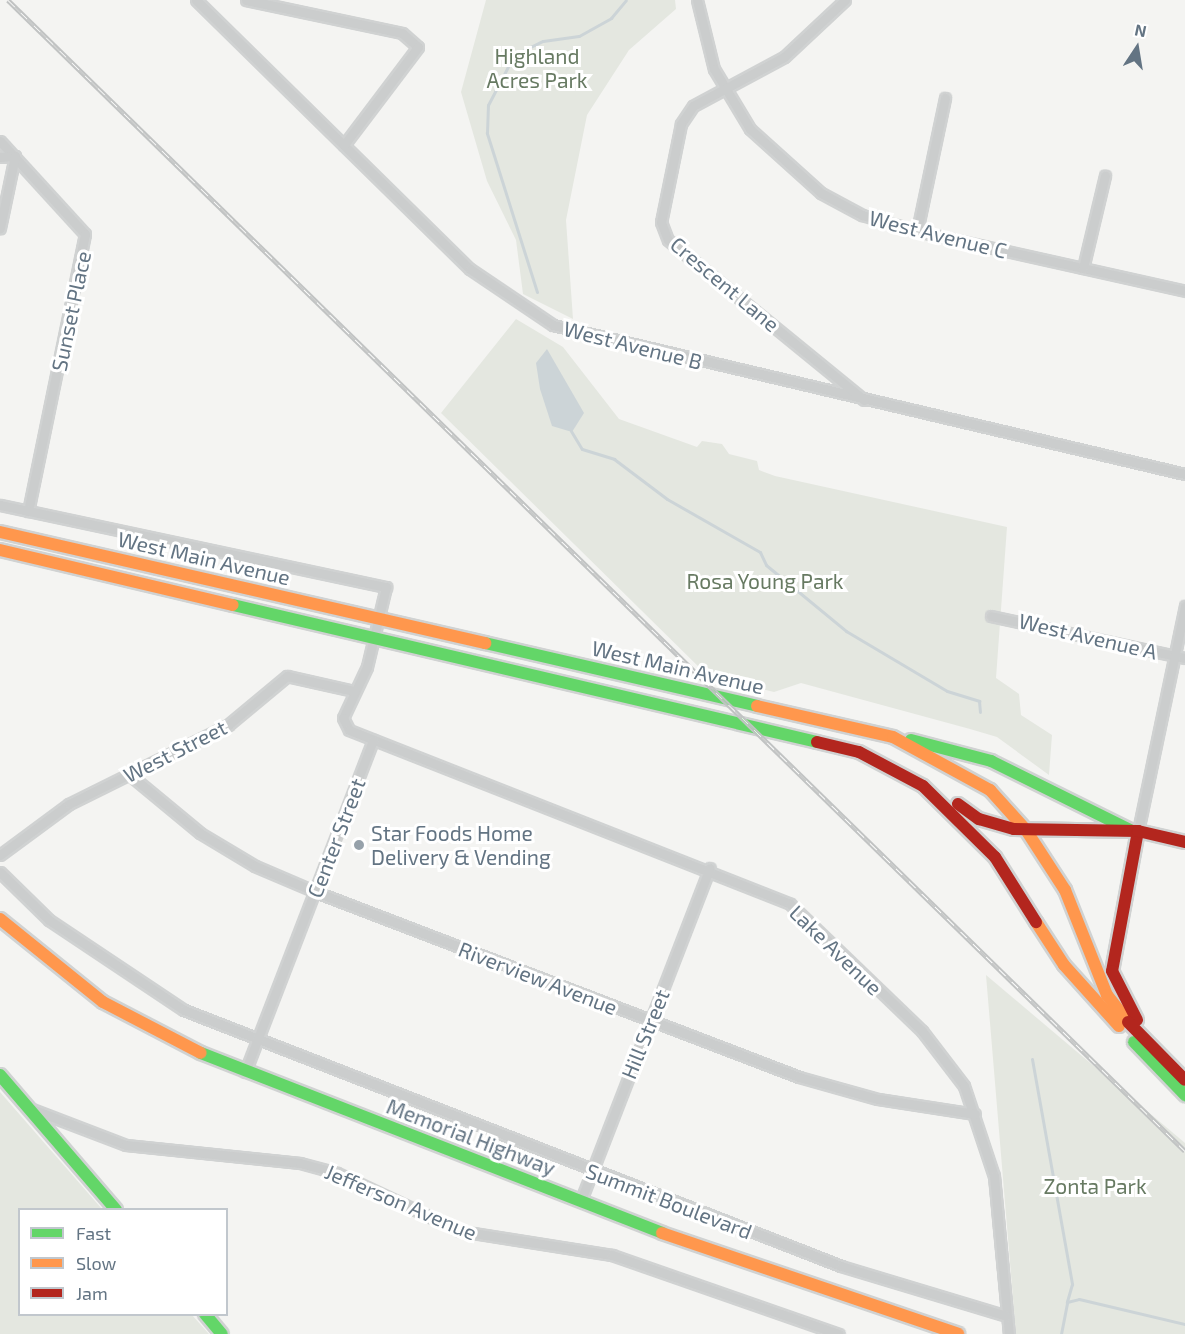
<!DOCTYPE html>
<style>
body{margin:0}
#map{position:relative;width:1185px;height:1334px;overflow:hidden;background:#f4f4f2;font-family:"Exo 2",sans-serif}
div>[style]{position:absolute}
.green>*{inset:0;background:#e4e7e0}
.water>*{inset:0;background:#ccd4d7}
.stream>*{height:3px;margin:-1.5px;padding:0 1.5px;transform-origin:1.5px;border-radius:1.5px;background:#ccd4d7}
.roads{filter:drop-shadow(2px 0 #d0d2d2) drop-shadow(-2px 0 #d0d2d2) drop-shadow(0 2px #d0d2d2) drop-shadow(0 -2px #d0d2d2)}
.street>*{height:9px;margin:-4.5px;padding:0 4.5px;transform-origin:4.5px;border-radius:4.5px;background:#cbcdcd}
.fast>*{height:12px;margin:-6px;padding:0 6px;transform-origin:6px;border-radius:6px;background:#63d668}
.slow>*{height:12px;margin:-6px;padding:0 6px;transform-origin:6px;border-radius:6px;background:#ff974d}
.jam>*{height:12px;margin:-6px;padding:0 6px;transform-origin:6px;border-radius:6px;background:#b3261e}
.rail>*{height:5px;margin-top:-2.5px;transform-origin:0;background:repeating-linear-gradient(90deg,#fff 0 9px,#c1c3c3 0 18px);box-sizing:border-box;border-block:2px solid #c1c3c3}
.dots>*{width:16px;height:16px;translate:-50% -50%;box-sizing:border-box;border:3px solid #fff;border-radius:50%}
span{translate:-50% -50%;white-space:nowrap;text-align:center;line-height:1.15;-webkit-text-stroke:6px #fff;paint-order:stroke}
.park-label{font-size:21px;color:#677a62}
.street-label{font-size:21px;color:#637483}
.poi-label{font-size:21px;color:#637483}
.left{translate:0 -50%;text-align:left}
.legend{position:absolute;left:18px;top:1208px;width:210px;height:108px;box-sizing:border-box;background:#fff;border:2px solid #c1c7cd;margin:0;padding:8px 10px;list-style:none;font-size:18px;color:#637483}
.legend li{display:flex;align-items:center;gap:12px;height:30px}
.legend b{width:30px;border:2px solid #c1c7cd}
.north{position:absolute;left:1107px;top:18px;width:60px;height:60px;-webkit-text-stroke:4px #fff;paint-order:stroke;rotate:12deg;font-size:16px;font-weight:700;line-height:24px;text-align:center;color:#637483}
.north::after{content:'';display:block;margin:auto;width:21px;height:27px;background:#637483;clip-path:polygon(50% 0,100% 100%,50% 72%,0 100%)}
</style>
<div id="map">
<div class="green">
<i style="clip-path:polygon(486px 0,675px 0,676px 9px,629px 50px,587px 115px,566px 220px,573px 319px,523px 294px,516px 240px,487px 181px,461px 92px)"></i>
<i style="clip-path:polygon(516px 319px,563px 347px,619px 419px,697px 447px,702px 441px,722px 444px,729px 454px,757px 461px,759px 470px,775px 476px,1007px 527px,996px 678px,1019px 694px,1021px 715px,1052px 735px,1049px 775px,997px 737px,970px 729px,801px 683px,774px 692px,708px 676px,441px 413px)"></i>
<i style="clip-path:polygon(986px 975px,1185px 1143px,1185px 1334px,1016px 1334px)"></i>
<i style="clip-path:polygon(0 1092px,102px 1209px,20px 1210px,20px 1314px,192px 1315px,209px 1334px,0 1334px)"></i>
</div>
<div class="water">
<i style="clip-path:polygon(547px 349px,584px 413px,572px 432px,552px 426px,540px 389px,536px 363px)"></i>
</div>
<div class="stream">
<i style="left:537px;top:292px;width:167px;rotate:-107.5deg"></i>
<i style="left:487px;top:133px;width:28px;rotate:-88deg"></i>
<i style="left:488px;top:105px;width:56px;rotate:-62.5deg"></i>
<i style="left:514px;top:55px;width:32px;rotate:-26deg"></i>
<i style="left:543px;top:41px;width:36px;rotate:-8deg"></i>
<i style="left:579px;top:36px;width:37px;rotate:-29deg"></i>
<i style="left:611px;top:18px;width:23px;rotate:-50deg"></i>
<i style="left:571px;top:431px;width:21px;rotate:59deg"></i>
<i style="left:582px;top:449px;width:34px;rotate:17deg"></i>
<i style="left:614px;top:459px;width:66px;rotate:37deg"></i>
<i style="left:667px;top:499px;width:107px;rotate:29.7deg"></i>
<i style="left:760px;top:552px;width:14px;rotate:65deg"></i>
<i style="left:766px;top:565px;width:104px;rotate:39.5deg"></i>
<i style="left:846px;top:631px;width:117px;rotate:30.7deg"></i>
<i style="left:947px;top:691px;width:34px;rotate:17deg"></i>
<i style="left:979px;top:701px;width:11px;rotate:85deg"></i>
<i style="left:1032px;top:1059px;width:229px;rotate:79.9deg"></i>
<i style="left:1072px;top:1284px;width:19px;rotate:106deg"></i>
<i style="left:1061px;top:1334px;width:33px;rotate:-79deg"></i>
<i style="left:1067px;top:1302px;width:12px;rotate:-14deg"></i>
<i style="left:1079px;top:1299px;width:109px;rotate:13.3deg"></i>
</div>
<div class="roads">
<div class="street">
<i style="left:196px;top:0;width:384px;rotate:44.5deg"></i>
<i style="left:470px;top:269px;width:100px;rotate:34deg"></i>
<i style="left:553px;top:325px;width:649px;rotate:13.27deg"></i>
<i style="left:246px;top:0;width:159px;rotate:11.9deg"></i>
<i style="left:402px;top:33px;width:21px;rotate:41deg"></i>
<i style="left:418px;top:47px;width:123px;rotate:127.1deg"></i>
<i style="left:697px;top:0;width:71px;rotate:76.2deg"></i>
<i style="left:714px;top:69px;width:70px;rotate:59deg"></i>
<i style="left:750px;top:129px;width:96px;rotate:42deg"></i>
<i style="left:821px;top:193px;width:47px;rotate:28.2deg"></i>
<i style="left:862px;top:215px;width:57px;rotate:16.2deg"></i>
<i style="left:917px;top:231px;width:275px;rotate:12.6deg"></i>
<i style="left:845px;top:0;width:83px;rotate:136.9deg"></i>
<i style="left:784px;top:57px;width:103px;rotate:151.7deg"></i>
<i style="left:693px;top:106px;width:22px;rotate:124deg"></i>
<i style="left:681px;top:124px;width:100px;rotate:101.5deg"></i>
<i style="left:661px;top:222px;width:19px;rotate:69deg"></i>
<i style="left:668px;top:240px;width:253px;rotate:39.2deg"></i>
<i style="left:0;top:141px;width:126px;rotate:47.6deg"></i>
<i style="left:85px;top:234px;width:283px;rotate:101.6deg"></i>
<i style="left:0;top:157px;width:15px;rotate:-4deg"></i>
<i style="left:15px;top:156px;width:74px;rotate:101.8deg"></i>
<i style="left:917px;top:231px;width:136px;rotate:-78.1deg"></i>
<i style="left:1083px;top:268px;width:95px;rotate:-76.6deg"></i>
<i style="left:0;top:505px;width:395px;rotate:12deg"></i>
<i style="left:386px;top:587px;width:82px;rotate:103.4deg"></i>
<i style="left:367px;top:667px;width:56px;rotate:115.2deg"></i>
<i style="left:343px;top:718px;width:13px;rotate:63deg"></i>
<i style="left:349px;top:730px;width:474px;rotate:21.5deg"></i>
<i style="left:790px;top:904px;width:183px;rotate:43.9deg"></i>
<i style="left:922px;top:1031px;width:69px;rotate:52.6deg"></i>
<i style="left:964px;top:1086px;width:95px;rotate:71.6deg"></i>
<i style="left:994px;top:1176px;width:159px;rotate:84.6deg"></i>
<i style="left:991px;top:616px;width:198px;rotate:12.2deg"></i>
<i style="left:130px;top:775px;width:91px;rotate:39.6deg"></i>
<i style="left:200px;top:833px;width:64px;rotate:31deg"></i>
<i style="left:255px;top:866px;width:66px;rotate:23.1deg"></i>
<i style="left:316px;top:892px;width:517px;rotate:20.96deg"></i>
<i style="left:799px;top:1077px;width:82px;rotate:15.6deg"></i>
<i style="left:878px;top:1099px;width:98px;rotate:8.8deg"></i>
<i style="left:1138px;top:831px;width:230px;rotate:-78.2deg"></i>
<i style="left:0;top:855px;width:86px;rotate:-36.5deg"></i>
<i style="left:69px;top:804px;width:178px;rotate:-26.4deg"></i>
<i style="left:228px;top:725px;width:77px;rotate:-39.7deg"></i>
<i style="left:287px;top:676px;width:69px;rotate:12.6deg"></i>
<i style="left:0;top:872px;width:69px;rotate:44.4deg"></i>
<i style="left:49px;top:920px;width:162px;rotate:33.7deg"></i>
<i style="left:184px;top:1010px;width:705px;rotate:21.29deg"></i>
<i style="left:841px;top:1266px;width:173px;rotate:16.8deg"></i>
<i style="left:245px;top:1072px;width:356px;rotate:-68.9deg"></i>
<i style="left:29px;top:1108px;width:104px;rotate:20.9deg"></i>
<i style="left:126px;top:1145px;width:175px;rotate:5.9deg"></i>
<i style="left:300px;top:1163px;width:38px;rotate:15deg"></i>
<i style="left:337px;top:1173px;width:136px;rotate:25.2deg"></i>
<i style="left:460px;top:1231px;width:154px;rotate:9deg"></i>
<i style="left:612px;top:1255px;width:240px;rotate:19.2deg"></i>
<i style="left:581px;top:1200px;width:356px;rotate:-68.8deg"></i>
</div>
<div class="fast">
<i style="left:233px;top:605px;width:600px;rotate:13.2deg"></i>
<i style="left:485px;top:643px;width:279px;rotate:13deg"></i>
<i style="left:911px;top:740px;width:83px;rotate:14.7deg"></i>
<i style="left:991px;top:761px;width:155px;rotate:26.4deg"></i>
<i style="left:1134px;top:1042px;width:74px;rotate:46.1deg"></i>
<i style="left:201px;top:1053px;width:495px;rotate:21.3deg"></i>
<i style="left:0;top:1075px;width:178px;rotate:49.3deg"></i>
<i style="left:205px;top:1314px;width:26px;rotate:50deg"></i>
</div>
<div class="slow">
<i style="left:0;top:532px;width:498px;rotate:12.9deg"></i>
<i style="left:0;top:550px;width:239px;rotate:13.3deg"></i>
<i style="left:757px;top:706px;width:139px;rotate:12.8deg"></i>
<i style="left:893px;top:737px;width:111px;rotate:28.7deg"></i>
<i style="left:990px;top:790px;width:54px;rotate:48deg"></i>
<i style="left:1026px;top:830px;width:72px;rotate:57deg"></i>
<i style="left:1065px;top:890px;width:113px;rotate:68.2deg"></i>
<i style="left:1107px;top:995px;width:34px;rotate:52deg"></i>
<i style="left:0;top:919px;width:132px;rotate:38.9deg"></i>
<i style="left:103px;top:1002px;width:110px;rotate:27.5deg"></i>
<i style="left:1036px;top:922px;width:51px;rotate:56.9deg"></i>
<i style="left:1064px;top:965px;width:82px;rotate:48deg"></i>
<i style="left:662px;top:1233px;width:313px;rotate:18.8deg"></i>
</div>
<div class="jam">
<i style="left:817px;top:742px;width:43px;rotate:13.4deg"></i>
<i style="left:859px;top:752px;width:72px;rotate:28deg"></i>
<i style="left:923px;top:786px;width:101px;rotate:44.6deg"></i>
<i style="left:995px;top:857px;width:77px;rotate:57.8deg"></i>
<i style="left:958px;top:804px;width:26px;rotate:36deg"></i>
<i style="left:979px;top:819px;width:36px;rotate:16deg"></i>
<i style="left:1014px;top:829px;width:124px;rotate:0.9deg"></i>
<i style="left:1138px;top:831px;width:142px;rotate:100.5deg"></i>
<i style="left:1112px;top:971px;width:55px;rotate:63deg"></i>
<i style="left:1138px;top:831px;width:48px;rotate:13.2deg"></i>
<i style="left:1128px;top:1022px;width:81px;rotate:45.5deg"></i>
</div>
</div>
<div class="rail">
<i style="left:8px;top:0;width:1646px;rotate:44.36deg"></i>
</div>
<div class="dots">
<i style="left:359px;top:845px;background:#96a1aa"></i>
</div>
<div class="park-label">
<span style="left:537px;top:68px">Highland<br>Acres Park</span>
<span style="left:765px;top:581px">Rosa Young Park</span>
<span style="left:1095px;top:1186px">Zonta Park</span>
</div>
<div class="street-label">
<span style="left:938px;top:234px;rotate:14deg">West Avenue C</span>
<span style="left:725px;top:284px;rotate:40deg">Crescent Lane</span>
<span style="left:71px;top:311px;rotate:-78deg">Sunset Place</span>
<span style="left:633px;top:345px;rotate:14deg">West Avenue B</span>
<span style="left:204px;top:558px;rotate:13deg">West Main Avenue</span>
<span style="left:1088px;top:636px;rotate:13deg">West Avenue A</span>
<span style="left:678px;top:667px;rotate:13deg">West Main Avenue</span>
<span style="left:175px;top:751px;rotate:-27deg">West Street</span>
<span style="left:336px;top:838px;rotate:-69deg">Center Street</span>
<span style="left:836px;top:950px;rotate:44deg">Lake Avenue</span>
<span style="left:538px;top:978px;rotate:21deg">Riverview Avenue</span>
<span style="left:645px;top:1034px;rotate:-68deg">Hill Street</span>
<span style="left:471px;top:1137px;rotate:21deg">Memorial Highway</span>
<span style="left:669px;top:1201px;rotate:21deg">Summit Boulevard</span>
<span style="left:401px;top:1202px;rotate:23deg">Jefferson Avenue</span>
</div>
<div class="poi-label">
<span class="left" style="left:371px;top:845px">Star Foods Home<br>Delivery &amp; Vending</span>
</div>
<ul class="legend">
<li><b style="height:8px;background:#63d668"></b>Fast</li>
<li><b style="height:8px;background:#ff974d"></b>Slow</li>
<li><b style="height:8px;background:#b3261e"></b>Jam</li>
</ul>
<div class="north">N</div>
</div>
